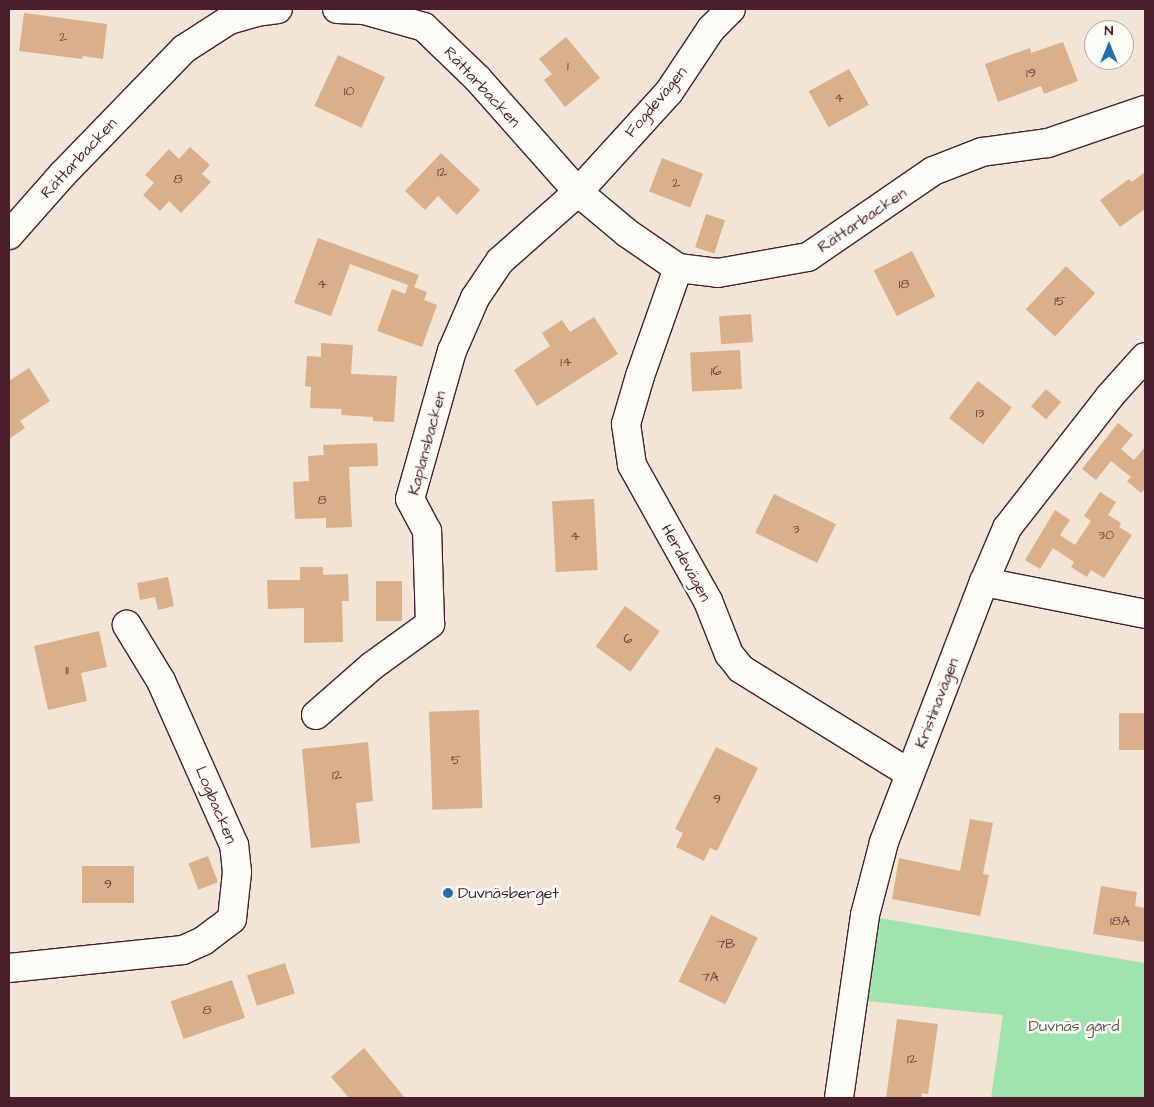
<!DOCTYPE html>
<meta charset="utf-8">
<style>
body{margin:0}
#map{position:relative;width:1154px;height:1107px;overflow:hidden;background:#f2e5d6;font-family:"Architects Daughter",sans-serif}
div>[style]{position:absolute}
.green>*{inset:0;background:#9fe3ae}
.building>*{inset:0;background:#d9b08a;transform-origin:0 0}
.roads{filter:drop-shadow(1px 0 #4a1f2b) drop-shadow(-1px 0 #4a1f2b) drop-shadow(0 1px #4a1f2b) drop-shadow(0 -1px #4a1f2b)}
.minor>*{height:28px;margin:-14px;padding:0 14px;transform-origin:14px;border-radius:14px;background:#fdfcf7}
.dots>*{width:14px;height:14px;translate:-50% -50%;box-sizing:border-box;border:2px solid #fdfcf7;border-radius:50%}
span{translate:-50% -50%;white-space:nowrap;text-align:center;line-height:1.15;-webkit-text-stroke:5px #fdfcf7;paint-order:stroke}
.number-label{font-size:14px;color:#6e4343}
.number-label span{-webkit-text-stroke-width:0}
.street-label{font-size:16px;color:#4a1f2b}
.poi-label{font-size:16px;color:#4a1f2b}
.left{translate:0 -50%;text-align:left}
.park-label{font-size:16px;color:#645a52}
.frame{position:absolute;inset:0;border:10px solid #4a1f2b;pointer-events:none}
.north{position:absolute;left:1084px;top:20px;width:50px;height:50px;box-sizing:border-box;background:#fdfcf7;border:1px solid #b5a4a5;border-radius:50%;rotate:0deg;font-size:14px;font-weight:700;line-height:20px;text-align:center;color:#4a1f2b}
.north::after{content:'';display:block;margin:auto;width:18px;height:22px;background:#1f6fb2;clip-path:polygon(50% 0,100% 100%,50% 72%,0 100%)}
</style>
<div id="map">
<div class="green">
<i style="clip-path:polygon(879px 918px,1145px 963px,1145px 1098px,991px 1098px,1003px 1015px,867px 1001px)"></i>
</div>
<div class="building">
<i style="clip-path:polygon(24px 13px,107px 24px,103px 59px,83px 56px,82px 59px,19px 51px)"></i>
<i style="clip-path:polygon(566px 37px,600px 78px,565px 107px,544px 80px,552px 74px,539px 59px)"></i>
<i style="clip-path:polygon(1063px 42px,1078px 81px,1044px 94px,1041px 86px,998px 102px,985px 64px,1030px 48px,1031px 53px)"></i>
<i style="left:338px;top:55px;width:52px;height:56px;rotate:25deg"></i>
<i style="left:849px;top:69px;width:41px;height:46px;rotate:61deg"></i>
<i style="clip-path:polygon(190px 147px,210px 165px,202px 174px,211px 182px,181px 213px,169px 201px,160px 211px,143px 195px,154px 183px,145px 175px,169px 149px,179px 159px)"></i>
<i style="clip-path:polygon(441px 153px,480px 190px,457px 215px,438px 196px,425px 210px,405px 191px)"></i>
<i style="left:662px;top:158px;width:44px;height:36px;rotate:21deg"></i>
<i style="clip-path:polygon(1145px 172px,1145px 209px,1120px 227px,1100px 200px,1129px 179px,1132px 182px)"></i>
<i style="left:706px;top:214px;width:20px;height:35px;rotate:18deg"></i>
<i style="clip-path:polygon(318px 238px,419px 275px,414px 287px,427px 292px,424px 300px,437px 305px,422px 347px,377px 331px,392px 289px,405px 294px,408px 285px,350px 264px,331px 316px,294px 303px)"></i>
<i style="left:912px;top:251px;width:51px;height:43px;rotate:63deg"></i>
<i style="left:1066px;top:266px;width:40px;height:59px;rotate:43deg"></i>
<i style="left:751px;top:314px;width:28px;height:32px;rotate:86deg"></i>
<i style="clip-path:polygon(594px 317px,618px 354px,537px 406px,514px 370px,550px 346px,542px 333px,562px 320px,570px 332px)"></i>
<i style="clip-path:polygon(321px 343px,353px 345px,351px 374px,397px 376px,394px 422px,373px 421px,373px 417px,341px 415px,342px 409px,310px 408px,311px 387px,305px 386px,307px 356px,321px 357px)"></i>
<i style="left:740px;top:350px;width:39px;height:50px;rotate:87deg"></i>
<i style="clip-path:polygon(29px 368px,50px 401px,20px 421px,25px 428px,9px 439px,9px 381px)"></i>
<i style="left:978px;top:381px;width:43px;height:47px;rotate:38deg"></i>
<i style="left:1046px;top:389px;width:20px;height:23px;rotate:41deg"></i>
<i style="clip-path:polygon(1118px 423px,1133px 435px,1121px 449px,1134px 460px,1145px 447px,1145px 489px,1141px 493px,1127px 481px,1131px 477px,1111px 461px,1096px 480px,1082px 469px)"></i>
<i style="clip-path:polygon(377px 443px,378px 466px,349px 467px,352px 527px,326px 528px,326px 518px,295px 519px,293px 482px,309px 481px,308px 456px,324px 455px,323px 445px)"></i>
<i style="clip-path:polygon(1100px 492px,1116px 502px,1108px 515px,1121px 523px,1119px 527px,1132px 535px,1104px 578px,1091px 570px,1087px 577px,1071px 567px,1074px 562px,1053px 548px,1040px 569px,1025px 560px,1055px 510px,1070px 520px,1060px 535px,1075px 545px,1091px 521px,1084px 516px)"></i>
<i style="left:774px;top:494px;width:69px;height:43px;rotate:26deg"></i>
<i style="left:594px;top:499px;width:71px;height:42px;rotate:87deg"></i>
<i style="clip-path:polygon(300px 567px,323px 567px,323px 575px,348px 574px,349px 601px,342px 601px,343px 642px,304px 643px,304px 608px,268px 609px,267px 580px,300px 580px)"></i>
<i style="clip-path:polygon(168px 577px,174px 606px,158px 610px,155px 597px,140px 600px,137px 583px)"></i>
<i style="left:376px;top:581px;width:26px;height:40px"></i>
<i style="left:625px;top:606px;width:43px;height:50px;rotate:36deg"></i>
<i style="clip-path:polygon(99px 631px,107px 667px,81px 673px,87px 701px,48px 710px,34px 646px)"></i>
<i style="left:479px;top:710px;width:98px;height:50px;rotate:88deg"></i>
<i style="left:1145px;top:713px;width:37px;height:26px;rotate:90deg"></i>
<i style="clip-path:polygon(368px 742px,373px 801px,356px 803px,360px 843px,311px 848px,302px 749px)"></i>
<i style="clip-path:polygon(716px 747px,758px 768px,717px 851px,710px 848px,704px 861px,676px 847px,683px 833px,675px 829px)"></i>
<i style="clip-path:polygon(970px 819px,993px 823px,983px 874px,989px 875px,980px 916px,892px 899px,899px 858px,960px 871px)"></i>
<i style="left:208px;top:856px;width:28px;height:21px;rotate:69deg"></i>
<i style="left:82px;top:866px;width:52px;height:37px"></i>
<i style="clip-path:polygon(1101px 886px,1137px 892px,1135px 906px,1145px 908px,1145px 942px,1093px 934px)"></i>
<i style="left:711px;top:915px;width:52px;height:74px;rotate:26deg"></i>
<i style="left:285px;top:963px;width:32px;height:40px;rotate:72deg"></i>
<i style="left:232px;top:980px;width:40px;height:65px;rotate:71deg"></i>
<i style="clip-path:polygon(897px 1019px,938px 1024px,928px 1094px,922px 1093px,921px 1098px,886px 1098px)"></i>
<i style="clip-path:polygon(364px 1048px,405px 1098px,349px 1098px,331px 1077px)"></i>
</div>
<div class="roads">
<div class="minor">
<i style="left:337px;top:9px;width:27px;rotate:2deg"></i>
<i style="left:364px;top:10px;width:62px;rotate:15.8deg"></i>
<i style="left:424px;top:27px;width:74px;rotate:43.9deg"></i>
<i style="left:477px;top:78px;width:152px;rotate:48.5deg"></i>
<i style="left:578px;top:192px;width:64px;rotate:39.9deg"></i>
<i style="left:627px;top:233px;width:62px;rotate:34.5deg"></i>
<i style="left:678px;top:268px;width:40px;rotate:7.1deg"></i>
<i style="left:718px;top:273px;width:91px;rotate:-10.1deg"></i>
<i style="left:808px;top:257px;width:152px;rotate:-34.5deg"></i>
<i style="left:933px;top:171px;width:53px;rotate:-21.2deg"></i>
<i style="left:982px;top:152px;width:67px;rotate:-7.8deg"></i>
<i style="left:1048px;top:143px;width:102px;rotate:-18.8deg"></i>
<i style="left:9px;top:235px;width:80px;rotate:-48.5deg"></i>
<i style="left:62px;top:175px;width:175px;rotate:-45.9deg"></i>
<i style="left:184px;top:49px;width:54px;rotate:-32.8deg"></i>
<i style="left:229px;top:20px;width:29px;rotate:-16deg"></i>
<i style="left:257px;top:12px;width:21px;rotate:-8deg"></i>
<i style="left:678px;top:268px;width:114px;rotate:109.4deg"></i>
<i style="left:640px;top:376px;width:50px;rotate:106.3deg"></i>
<i style="left:626px;top:424px;width:41px;rotate:81.7deg"></i>
<i style="left:632px;top:465px;width:156px;rotate:60.8deg"></i>
<i style="left:708px;top:601px;width:57px;rotate:68.4deg"></i>
<i style="left:729px;top:654px;width:19px;rotate:51deg"></i>
<i style="left:741px;top:669px;width:198px;rotate:31.8deg"></i>
<i style="left:984px;top:582px;width:164px;rotate:11.2deg"></i>
<i style="left:316px;top:715px;width:74px;rotate:-41.2deg"></i>
<i style="left:372px;top:666px;width:72px;rotate:-35.9deg"></i>
<i style="left:430px;top:624px;width:93px;rotate:-91.8deg"></i>
<i style="left:427px;top:531px;width:36px;rotate:-118deg"></i>
<i style="left:410px;top:499px;width:154px;rotate:-74.2deg"></i>
<i style="left:452px;top:351px;width:58px;rotate:-66.5deg"></i>
<i style="left:475px;top:298px;width:45px;rotate:-56deg"></i>
<i style="left:500px;top:261px;width:104px;rotate:-41.5deg"></i>
<i style="left:578px;top:192px;width:135px;rotate:-47.7deg"></i>
<i style="left:669px;top:92px;width:76px;rotate:-56.3deg"></i>
<i style="left:711px;top:29px;width:28px;rotate:-45deg"></i>
<i style="left:9px;top:968px;width:175px;rotate:-5.9deg"></i>
<i style="left:183px;top:950px;width:22px;rotate:-24deg"></i>
<i style="left:203px;top:941px;width:36px;rotate:-37deg"></i>
<i style="left:232px;top:919px;width:47px;rotate:-83.9deg"></i>
<i style="left:237px;top:872px;width:27px;rotate:-96deg"></i>
<i style="left:234px;top:845px;width:180px;rotate:-114deg"></i>
<i style="left:161px;top:681px;width:66px;rotate:-121.3deg"></i>
<i style="left:839px;top:1098px;width:185px;rotate:-81.9deg"></i>
<i style="left:865px;top:915px;width:75px;rotate:-75.4deg"></i>
<i style="left:884px;top:842px;width:279px;rotate:-69deg"></i>
<i style="left:984px;top:582px;width:59px;rotate:-66.9deg"></i>
<i style="left:1007px;top:528px;width:167px;rotate:-52deg"></i>
<i style="left:1110px;top:396px;width:52px;rotate:-48.1deg"></i>
</div>
</div>
<div class="dots">
<i style="left:448px;top:893px;background:#1f6fb2"></i>
</div>
<div class="number-label">
<span style="left:63px;top:37px">2</span>
<span style="left:568px;top:66px">1</span>
<span style="left:1031px;top:73px">19</span>
<span style="left:349px;top:91px">10</span>
<span style="left:839px;top:98px">4</span>
<span style="left:442px;top:172px">12</span>
<span style="left:178px;top:179px">8</span>
<span style="left:676px;top:183px">2</span>
<span style="left:322px;top:284px">4</span>
<span style="left:904px;top:284px">18</span>
<span style="left:1060px;top:301px">15</span>
<span style="left:566px;top:362px">14</span>
<span style="left:716px;top:371px">16</span>
<span style="left:980px;top:413px">13</span>
<span style="left:322px;top:500px">8</span>
<span style="left:796px;top:529px">3</span>
<span style="left:1106px;top:535px">30</span>
<span style="left:575px;top:536px">4</span>
<span style="left:628px;top:639px">6</span>
<span style="left:67px;top:670px">11</span>
<span style="left:456px;top:760px">5</span>
<span style="left:337px;top:775px">12</span>
<span style="left:717px;top:799px">9</span>
<span style="left:108px;top:884px">9</span>
<span style="left:1120px;top:921px">18A</span>
<span style="left:726px;top:944px">7B</span>
<span style="left:710px;top:977px">7A</span>
<span style="left:207px;top:1010px">8</span>
<span style="left:912px;top:1059px">12</span>
</div>
<div class="street-label">
<span style="left:482px;top:87px;rotate:47deg">Rättarbacken</span>
<span style="left:656px;top:102px;rotate:-50deg">Fogdevägen</span>
<span style="left:79px;top:158px;rotate:-47deg">Rättarbacken</span>
<span style="left:862px;top:220px;rotate:-34deg">Rättarbacken</span>
<span style="left:427px;top:443px;rotate:-75deg">Kaplansbacken</span>
<span style="left:686px;top:563px;rotate:61deg">Herdevägen</span>
<span style="left:937px;top:703px;rotate:-69deg">Kristinavägen</span>
<span style="left:216px;top:805px;rotate:67deg">Logbacken</span>
</div>
<div class="poi-label">
<span class="left" style="left:458px;top:893px">Duvnäsberget</span>
</div>
<div class="park-label">
<span style="left:1074px;top:1026px">Duvnäs gård</span>
</div>
<div class="frame"></div>
<div class="north">N</div>
</div>
